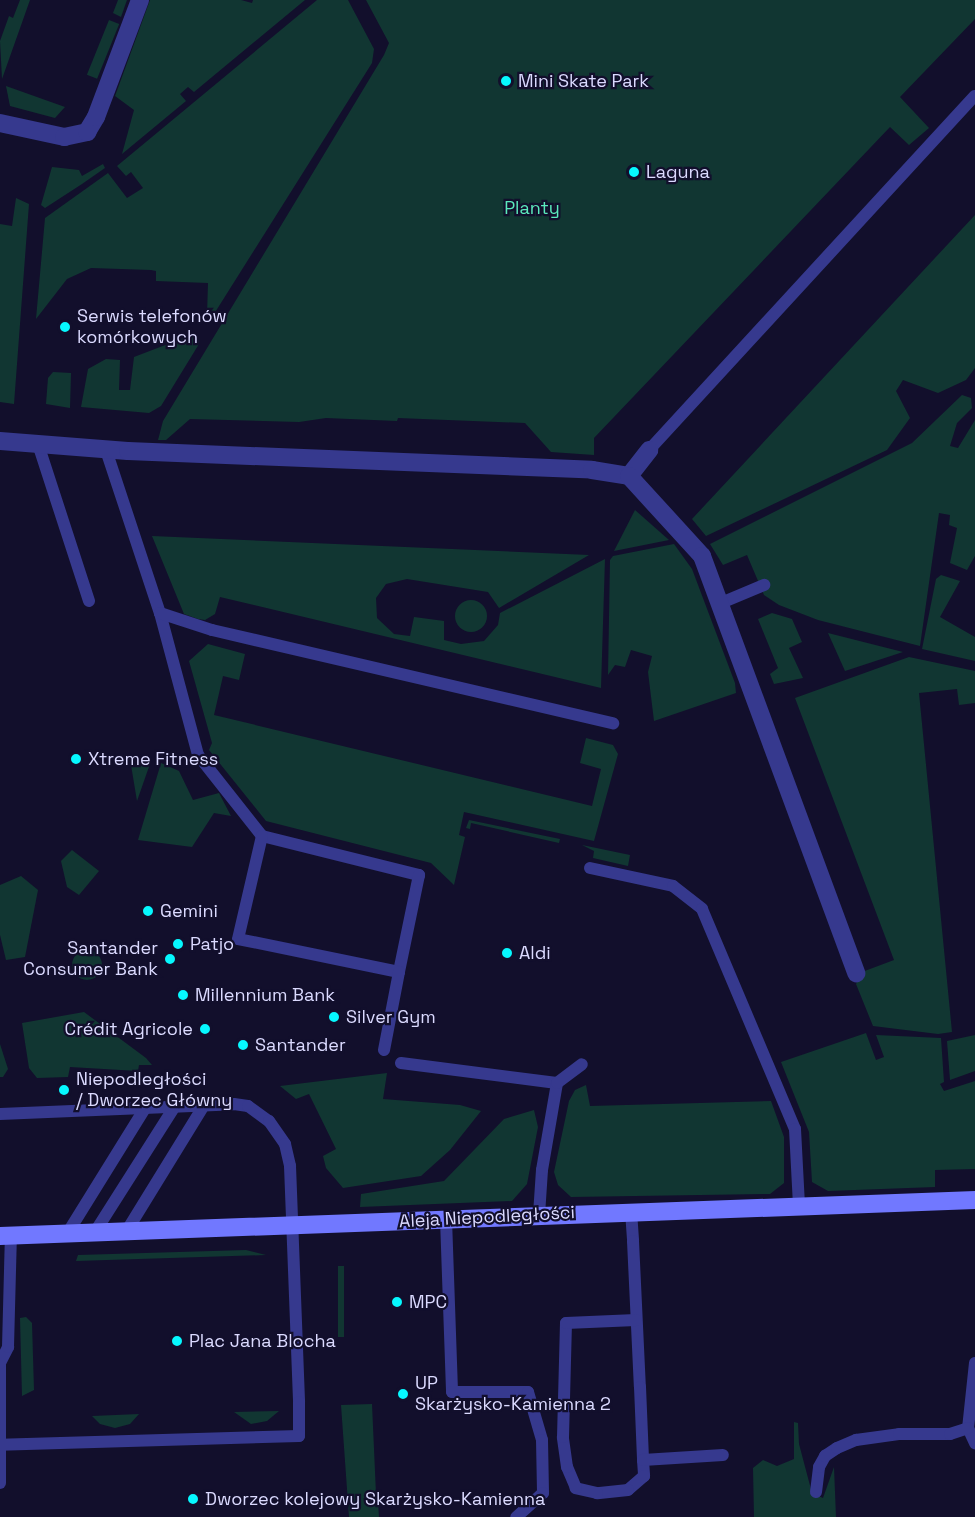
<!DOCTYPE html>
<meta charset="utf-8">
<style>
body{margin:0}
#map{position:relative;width:975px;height:1517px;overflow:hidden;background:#120f2c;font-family:"Space Grotesk",sans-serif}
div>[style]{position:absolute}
.green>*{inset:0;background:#113632;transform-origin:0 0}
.round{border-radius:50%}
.lane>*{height:12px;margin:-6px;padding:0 6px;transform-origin:6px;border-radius:6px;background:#36398e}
.street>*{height:18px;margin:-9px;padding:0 9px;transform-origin:9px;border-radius:9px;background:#36398e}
.secondary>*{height:18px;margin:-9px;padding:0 9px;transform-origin:9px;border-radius:9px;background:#7178ff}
.dots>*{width:16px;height:16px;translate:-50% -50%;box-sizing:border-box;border:3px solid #120f2c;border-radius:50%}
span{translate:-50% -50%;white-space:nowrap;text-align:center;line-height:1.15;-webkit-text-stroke:4.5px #120f2c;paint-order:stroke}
.poi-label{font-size:18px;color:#dbdaff}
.left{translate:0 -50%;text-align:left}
.right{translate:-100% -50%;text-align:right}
.park-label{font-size:18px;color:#5beabc}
.street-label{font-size:18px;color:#dbdaff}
</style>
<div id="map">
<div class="green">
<i style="clip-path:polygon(20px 0,30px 0,2px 79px,0 41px,9px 16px,13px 18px)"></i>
<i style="clip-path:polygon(118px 0,127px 0,121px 17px,113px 13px)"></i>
<i style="clip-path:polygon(150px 0,241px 0,252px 3px,253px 0,305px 0,194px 92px,188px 87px,180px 94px,186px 101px,122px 154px,134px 110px,115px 96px)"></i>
<i style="clip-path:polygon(317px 0,348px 0,374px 49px,372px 63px,214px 314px,207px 315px,208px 283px,156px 281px,156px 271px,151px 270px,91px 268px,67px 279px,36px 319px,45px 218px,108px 173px,127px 198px,143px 188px,131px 172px,126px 176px,117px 166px)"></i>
<i style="clip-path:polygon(366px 0,975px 0,975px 19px,900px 97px,929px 128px,909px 145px,890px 127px,594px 438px,594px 455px,551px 452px,525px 423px,398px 418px,397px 421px,326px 418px,299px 422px,190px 419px,166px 440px,158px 440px,163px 421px,384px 55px,389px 43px)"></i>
<i style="left:109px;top:20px;width:11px;height:59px;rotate:22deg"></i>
<i style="clip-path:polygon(6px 86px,65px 107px,55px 118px,10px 106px)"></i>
<i style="clip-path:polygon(103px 164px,105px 168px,82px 184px,45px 208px,41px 205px,52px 167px,79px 170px,82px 176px)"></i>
<i style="clip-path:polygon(16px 198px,29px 204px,14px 404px,0 402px,0 224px,12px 226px)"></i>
<i style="clip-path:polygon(975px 215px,975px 368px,966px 380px,938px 393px,903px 380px,896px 391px,910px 418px,887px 450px,706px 536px,692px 519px)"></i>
<i style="clip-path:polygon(194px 334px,198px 335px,199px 344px,161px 406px,149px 413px,81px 407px,88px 369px,106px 359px,120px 360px,119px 390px,130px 390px,134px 357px)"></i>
<i style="clip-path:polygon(53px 372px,71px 373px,70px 408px,46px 404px,48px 378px)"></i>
<i style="clip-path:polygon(962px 395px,971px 398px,972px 408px,957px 423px,950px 446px,958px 448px,975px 420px,975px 556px,967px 570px,950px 563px,957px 528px,949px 525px,950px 515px,939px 513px,920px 646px,818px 620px,779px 605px,764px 595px,747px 555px,723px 565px,710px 544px,912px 443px)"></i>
<i style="clip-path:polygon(635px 510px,669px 540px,614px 551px)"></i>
<i style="clip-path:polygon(152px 536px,589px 555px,499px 608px,488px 592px,407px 579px,386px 584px,376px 598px,377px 618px,394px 634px,410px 636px,414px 617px,444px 621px,444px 640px,461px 644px,484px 641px,498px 625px,500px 613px,605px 559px,601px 688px,220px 597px,215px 614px,205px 620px,198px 619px,184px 614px)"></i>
<i style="clip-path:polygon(674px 544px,692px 569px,735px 683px,736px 693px,654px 721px,648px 672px,652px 656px,631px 650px,625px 667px,615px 665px,608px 675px,610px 560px,613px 556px)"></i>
<i style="clip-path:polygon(941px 575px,960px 581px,940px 617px,975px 637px,975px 661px,922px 649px,936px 579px)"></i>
<i class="round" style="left:455px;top:600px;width:32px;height:32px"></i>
<i style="clip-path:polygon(772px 613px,792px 619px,802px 642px,789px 648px,803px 678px,774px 684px,770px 674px,778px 668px,758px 619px)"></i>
<i style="clip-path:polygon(828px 633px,903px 652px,845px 671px)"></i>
<i style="clip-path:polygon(208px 644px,245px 654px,239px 680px,223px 676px,214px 715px,592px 806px,601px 769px,580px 763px,586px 738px,613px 745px,618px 754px,594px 841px,464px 812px,459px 835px,465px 837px,454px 885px,431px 863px,266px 821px,209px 750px,212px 743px,189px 661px)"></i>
<i style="clip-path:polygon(909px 657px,975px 671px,975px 703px,959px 705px,957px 689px,919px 693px,952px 1032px,938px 1034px,873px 1026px,856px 984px,862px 972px,894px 960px,795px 698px)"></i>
<i style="clip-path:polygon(130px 759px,151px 761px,137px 801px)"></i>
<i style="clip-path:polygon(161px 763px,179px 771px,193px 800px,219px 793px,231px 816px,214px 813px,192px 847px,138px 840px)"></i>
<i style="clip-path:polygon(469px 820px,560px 839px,559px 843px,471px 823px,470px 829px,466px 828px)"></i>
<i style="clip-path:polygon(582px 845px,630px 855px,628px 866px,593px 858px,594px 851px)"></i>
<i style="clip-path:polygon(72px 850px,99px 871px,79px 895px,67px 887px,61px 861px)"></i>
<i style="clip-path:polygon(21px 876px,38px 890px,25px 957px,6px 960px,0 935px,0 885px)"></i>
<i class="round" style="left:72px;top:950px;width:30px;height:30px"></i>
<i style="clip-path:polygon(84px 1012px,146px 1058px,152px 1065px,139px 1065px,138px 1071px,70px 1067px,68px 1077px,37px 1078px,29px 1068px,22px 1023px)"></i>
<i style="clip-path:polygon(866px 1033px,876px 1060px,884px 1057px,876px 1035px,941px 1038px,944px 1082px,940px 1084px,944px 1091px,975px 1081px,975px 1169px,935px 1170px,935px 1187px,828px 1191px,812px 1182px,809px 1132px,781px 1062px)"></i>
<i style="clip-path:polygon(975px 1035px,975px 1071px,950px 1080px,947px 1041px)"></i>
<i style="clip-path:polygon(0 1044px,8px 1069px,3px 1077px,0 1077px)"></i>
<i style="clip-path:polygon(387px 1073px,383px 1099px,460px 1105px,481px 1111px,450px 1150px,421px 1176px,343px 1188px,326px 1168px,323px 1156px,336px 1149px,309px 1094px,296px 1099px,280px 1086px)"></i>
<i style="clip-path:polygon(586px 1085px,590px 1106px,771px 1101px,784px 1137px,784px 1183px,770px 1194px,571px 1197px,558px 1185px,554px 1172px,569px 1101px,575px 1090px)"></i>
<i style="clip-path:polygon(534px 1110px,538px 1127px,527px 1184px,512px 1201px,360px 1207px,361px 1194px,444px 1181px,504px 1119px)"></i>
<i style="clip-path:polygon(246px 1250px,266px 1255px,76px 1261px,78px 1255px)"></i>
<i style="left:338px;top:1266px;width:6px;height:71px"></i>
<i style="clip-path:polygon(26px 1317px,32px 1323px,34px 1390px,22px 1396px,20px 1318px)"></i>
<i style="clip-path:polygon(372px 1404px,376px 1494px,369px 1494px,369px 1502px,378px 1502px,379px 1517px,349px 1517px,341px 1405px)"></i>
<i style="clip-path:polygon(279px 1411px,267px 1421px,251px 1424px,234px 1412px)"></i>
<i style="clip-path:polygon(139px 1414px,130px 1424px,115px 1428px,100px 1424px,92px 1416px)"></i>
<i style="clip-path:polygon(794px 1422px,798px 1423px,799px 1444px,812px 1493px,823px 1498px,834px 1467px,836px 1517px,754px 1517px,753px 1468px,763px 1460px,777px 1466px,794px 1459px)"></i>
</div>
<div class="lane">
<i style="left:38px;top:444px;width:165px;rotate:72deg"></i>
<i style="left:106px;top:450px;width:172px;rotate:71.7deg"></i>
<i style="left:160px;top:613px;width:147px;rotate:75deg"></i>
<i style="left:198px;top:755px;width:103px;rotate:51.7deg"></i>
<i style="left:262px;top:836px;width:162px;rotate:14deg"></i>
<i style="left:419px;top:875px;width:99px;rotate:101.7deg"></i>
<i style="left:399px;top:972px;width:164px;rotate:-168.4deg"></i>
<i style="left:238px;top:939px;width:106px;rotate:-76.9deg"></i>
<i style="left:649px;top:450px;width:481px;rotate:-47.4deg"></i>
<i style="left:721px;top:603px;width:47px;rotate:-22.7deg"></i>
<i style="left:160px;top:613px;width:55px;rotate:18.1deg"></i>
<i style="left:212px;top:630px;width:412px;rotate:13.1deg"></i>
<i style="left:590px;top:868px;width:85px;rotate:12.2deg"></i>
<i style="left:673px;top:886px;width:37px;rotate:38deg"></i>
<i style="left:702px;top:909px;width:239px;rotate:67.1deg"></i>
<i style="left:795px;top:1129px;width:77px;rotate:87deg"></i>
<i style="left:384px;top:1050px;width:79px;rotate:-79.1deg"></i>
<i style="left:401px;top:1063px;width:157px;rotate:7.3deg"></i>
<i style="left:0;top:1114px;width:234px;rotate:-2.4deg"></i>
<i style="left:234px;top:1104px;width:14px;rotate:8deg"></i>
<i style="left:248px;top:1106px;width:26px;rotate:36deg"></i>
<i style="left:269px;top:1121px;width:28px;rotate:55deg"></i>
<i style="left:285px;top:1144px;width:23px;rotate:77deg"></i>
<i style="left:290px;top:1166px;width:236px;rotate:87.8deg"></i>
<i style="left:299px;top:1402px;width:34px;rotate:90deg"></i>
<i style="left:299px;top:1436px;width:298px;rotate:178.3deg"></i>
<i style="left:631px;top:1211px;width:30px;rotate:86deg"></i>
<i style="left:633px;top:1241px;width:146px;rotate:87.3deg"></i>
<i style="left:640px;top:1387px;width:73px;rotate:87.6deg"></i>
<i style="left:643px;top:1460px;width:16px;rotate:86deg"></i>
<i style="left:644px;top:1476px;width:21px;rotate:139deg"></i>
<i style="left:628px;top:1490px;width:31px;rotate:174deg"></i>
<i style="left:597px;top:1493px;width:22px;rotate:-167deg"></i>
<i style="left:576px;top:1488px;width:23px;rotate:-113deg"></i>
<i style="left:567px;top:1467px;width:30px;rotate:-98deg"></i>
<i style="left:563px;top:1437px;width:114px;rotate:-88.5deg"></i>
<i style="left:566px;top:1323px;width:70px;rotate:-2.5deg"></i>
<i style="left:539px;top:1215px;width:45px;rotate:-86.2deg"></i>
<i style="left:542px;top:1170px;width:88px;rotate:-80.2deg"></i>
<i style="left:557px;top:1083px;width:31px;rotate:-37deg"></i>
<i style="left:446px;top:1219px;width:173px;rotate:88deg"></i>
<i style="left:452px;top:1392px;width:76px"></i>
<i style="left:528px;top:1392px;width:50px;rotate:73.7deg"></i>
<i style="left:542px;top:1440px;width:53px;rotate:88.9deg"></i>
<i style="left:543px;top:1493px;width:36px;rotate:138deg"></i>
<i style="left:95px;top:1232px;width:149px;rotate:-57.6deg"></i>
<i style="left:126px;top:1232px;width:149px;rotate:-58.4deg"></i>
<i style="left:67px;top:1234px;width:148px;rotate:-58.2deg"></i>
<i style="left:975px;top:1363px;width:65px;rotate:96.1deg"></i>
<i style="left:968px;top:1428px;width:17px;rotate:65deg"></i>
<i style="left:643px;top:1460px;width:80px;rotate:-3.6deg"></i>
<i style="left:0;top:1483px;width:120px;rotate:-90deg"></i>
<i style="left:0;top:1363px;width:18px;rotate:-63deg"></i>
<i style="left:8px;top:1347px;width:111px;rotate:-88.5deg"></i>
<i style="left:816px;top:1492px;width:25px;rotate:-83deg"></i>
<i style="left:819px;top:1467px;width:13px;rotate:-61deg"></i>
<i style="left:825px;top:1456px;width:14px;rotate:-34deg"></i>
<i style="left:837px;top:1448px;width:21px;rotate:-23deg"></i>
<i style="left:856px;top:1440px;width:43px;rotate:-7.9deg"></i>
<i style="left:899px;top:1434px;width:51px"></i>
<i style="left:950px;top:1434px;width:19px;rotate:-18deg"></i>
</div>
<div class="street">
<i style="left:0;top:123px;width:66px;rotate:12.3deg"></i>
<i style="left:64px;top:137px;width:24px;rotate:-12deg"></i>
<i style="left:87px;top:132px;width:17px;rotate:-59deg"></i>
<i style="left:96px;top:117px;width:125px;rotate:-69.4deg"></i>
<i style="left:0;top:441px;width:128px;rotate:4.5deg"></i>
<i style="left:128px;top:451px;width:464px;rotate:2.3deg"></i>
<i style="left:592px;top:470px;width:37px;rotate:9deg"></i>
<i style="left:629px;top:476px;width:33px;rotate:-52deg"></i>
<i style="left:629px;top:476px;width:108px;rotate:47.6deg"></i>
<i style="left:702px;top:556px;width:445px;rotate:69.7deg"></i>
</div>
<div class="secondary">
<i style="left:0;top:1236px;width:976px;rotate:-2.11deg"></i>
</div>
<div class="dots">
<i style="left:506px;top:81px;background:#06f8ff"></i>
<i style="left:634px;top:172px;background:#06f8ff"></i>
<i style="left:65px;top:327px;background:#06f8ff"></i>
<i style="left:76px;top:759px;background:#06f8ff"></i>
<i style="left:148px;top:911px;background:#06f8ff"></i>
<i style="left:178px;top:944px;background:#06f8ff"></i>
<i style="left:507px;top:953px;background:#06f8ff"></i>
<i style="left:170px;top:959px;background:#06f8ff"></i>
<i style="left:183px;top:995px;background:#06f8ff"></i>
<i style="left:334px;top:1017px;background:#06f8ff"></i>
<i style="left:205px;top:1029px;background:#06f8ff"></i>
<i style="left:243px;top:1045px;background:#06f8ff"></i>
<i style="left:64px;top:1090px;background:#06f8ff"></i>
<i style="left:397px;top:1302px;background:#06f8ff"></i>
<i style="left:177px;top:1341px;background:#06f8ff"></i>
<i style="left:403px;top:1394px;background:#06f8ff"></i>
<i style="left:193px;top:1499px;background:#06f8ff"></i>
</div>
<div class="poi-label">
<span class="left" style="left:518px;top:81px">Mini Skate Park</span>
<span class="left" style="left:646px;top:172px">Laguna</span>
<span class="left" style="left:77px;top:327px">Serwis telefonów<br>komórkowych</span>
<span class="left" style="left:88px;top:759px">Xtreme Fitness</span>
<span class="left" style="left:160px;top:911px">Gemini</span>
<span class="left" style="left:190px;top:944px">Patjo</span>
<span class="right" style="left:158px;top:959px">Santander<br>Consumer Bank</span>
<span class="left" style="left:519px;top:953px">Aldi</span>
<span class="left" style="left:195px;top:995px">Millennium Bank</span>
<span class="left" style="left:346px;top:1017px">Silver Gym</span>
<span class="right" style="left:193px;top:1029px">Crédit Agricole</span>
<span class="left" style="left:255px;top:1045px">Santander</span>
<span class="left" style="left:76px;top:1090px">Niepodległości<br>/ Dworzec Główny</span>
<span class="left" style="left:409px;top:1302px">MPC</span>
<span class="left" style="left:189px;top:1341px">Plac Jana Blocha</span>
<span class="left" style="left:415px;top:1394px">UP<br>Skarżysko-Kamienna 2</span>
<span class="left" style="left:205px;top:1499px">Dworzec kolejowy Skarżysko-Kamienna</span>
</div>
<div class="park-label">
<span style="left:532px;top:208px">Planty</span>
</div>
<div class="street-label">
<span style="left:487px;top:1217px;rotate:-3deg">Aleja Niepodległości</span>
</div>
</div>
